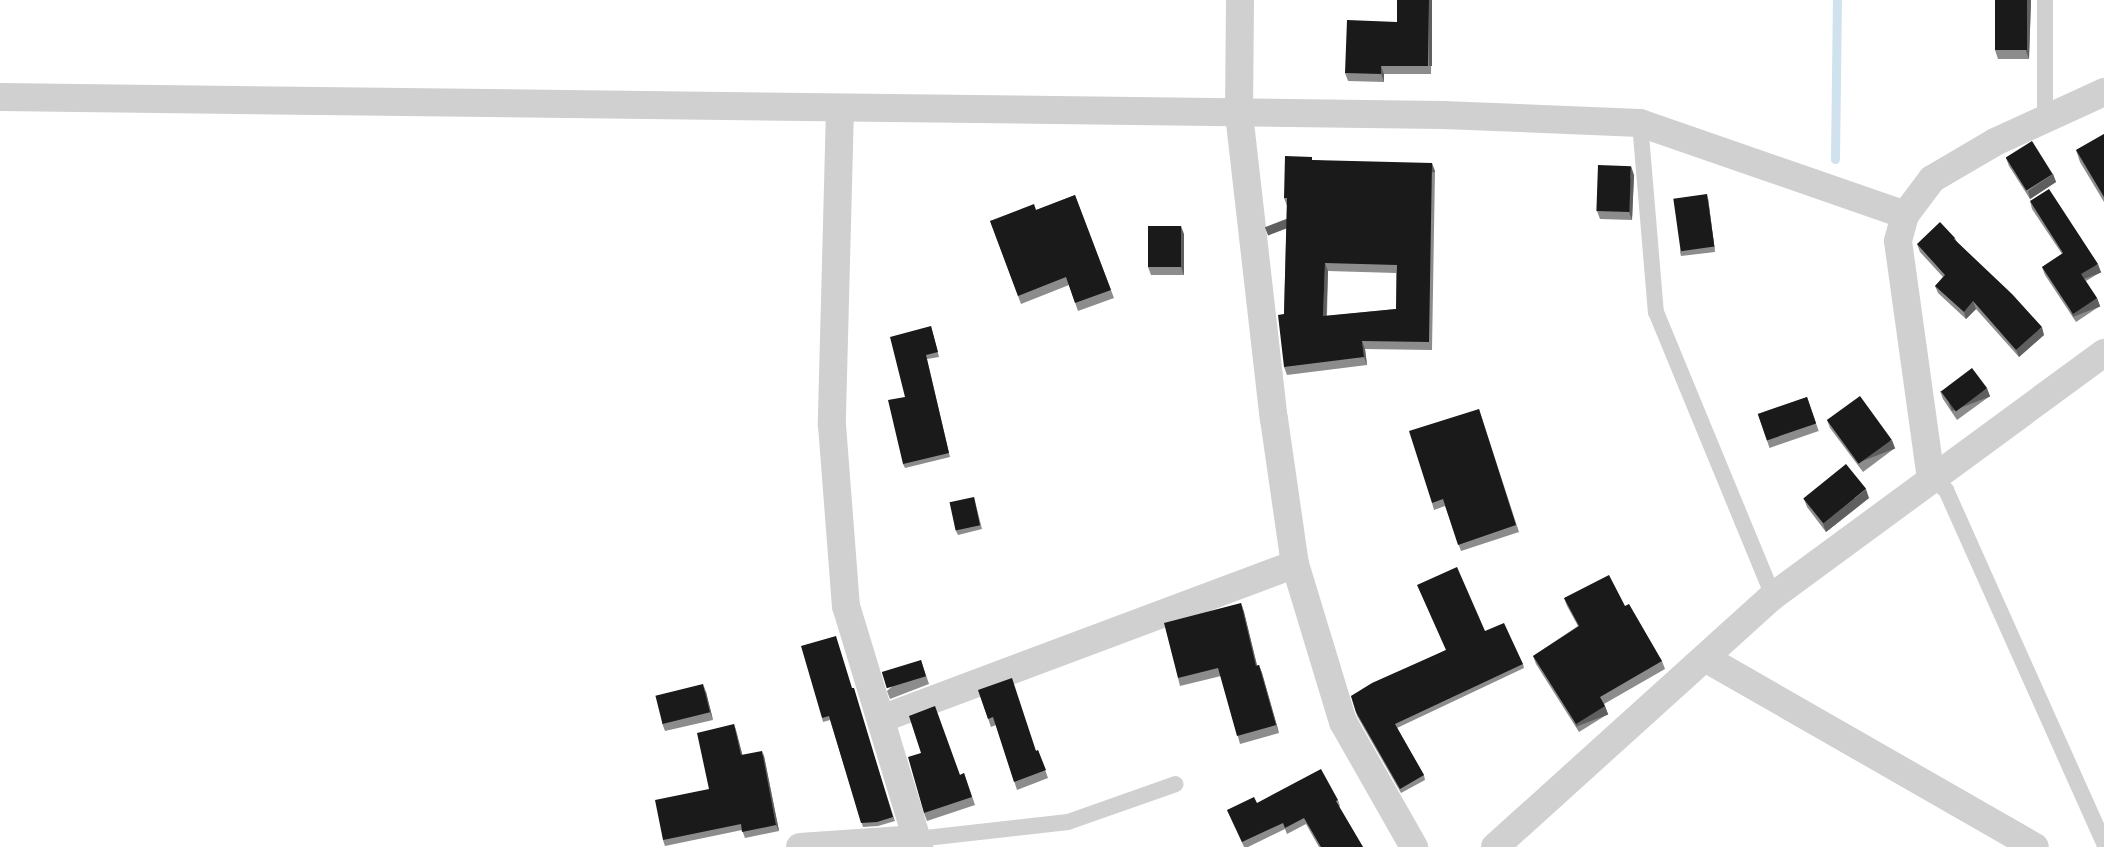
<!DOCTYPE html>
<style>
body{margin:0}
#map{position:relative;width:2104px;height:847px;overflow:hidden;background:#fff;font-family:"Exo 2",sans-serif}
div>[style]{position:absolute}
.stream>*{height:9px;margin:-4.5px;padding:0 4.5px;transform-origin:4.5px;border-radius:4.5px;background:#cfe2ee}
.service>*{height:16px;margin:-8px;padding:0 8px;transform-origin:8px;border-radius:8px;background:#d0d0d0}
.minor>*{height:28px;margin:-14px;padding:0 14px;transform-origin:14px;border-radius:14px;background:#d0d0d0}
.tertiary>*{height:28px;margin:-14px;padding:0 14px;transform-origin:14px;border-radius:14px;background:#d0d0d0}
.wall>*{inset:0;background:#8c8c8c;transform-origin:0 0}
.shaded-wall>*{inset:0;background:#5f5f5f;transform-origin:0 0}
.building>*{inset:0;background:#1a1a1a;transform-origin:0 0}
span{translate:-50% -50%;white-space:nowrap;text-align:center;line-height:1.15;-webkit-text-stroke:5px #fff;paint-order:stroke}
</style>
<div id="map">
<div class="stream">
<i style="left:1835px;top:159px;width:159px;rotate:-89.3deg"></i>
</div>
<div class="service">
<i style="left:2045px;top:0;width:120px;rotate:90deg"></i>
<i style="left:1640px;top:123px;width:190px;rotate:85.2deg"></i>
<i style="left:1656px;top:312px;width:307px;rotate:67.6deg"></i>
<i style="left:1931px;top:479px;width:19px;rotate:36deg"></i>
<i style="left:1946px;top:490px;width:388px;rotate:65.9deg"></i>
<i style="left:917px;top:839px;width:152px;rotate:-6.4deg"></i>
<i style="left:1068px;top:822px;width:114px;rotate:-19.4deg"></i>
</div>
<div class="minor">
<i style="left:1240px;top:0;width:114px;rotate:90.5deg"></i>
<i style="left:1239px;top:114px;width:307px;rotate:83.5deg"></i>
<i style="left:1274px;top:419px;width:147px;rotate:81.8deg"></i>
<i style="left:1295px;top:564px;width:165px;rotate:73.1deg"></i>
<i style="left:1343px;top:722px;width:144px;rotate:60.4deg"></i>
<i style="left:0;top:97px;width:1443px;rotate:0.71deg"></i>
<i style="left:1443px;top:115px;width:197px;rotate:2.3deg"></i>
<i style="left:1640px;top:123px;width:281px;rotate:19.1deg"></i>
<i style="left:840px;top:109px;width:316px;rotate:91.5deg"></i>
<i style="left:832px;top:425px;width:182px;rotate:85.6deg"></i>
<i style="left:846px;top:606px;width:252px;rotate:73.1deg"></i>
<i style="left:1931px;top:479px;width:240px;rotate:-97.9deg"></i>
<i style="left:1898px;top:241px;width:27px;rotate:-75deg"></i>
<i style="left:1905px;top:215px;width:45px;rotate:-53.1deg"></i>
<i style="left:1932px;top:179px;width:73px;rotate:-30.4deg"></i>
<i style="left:1995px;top:142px;width:120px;rotate:-24.6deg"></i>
<i style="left:1705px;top:658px;width:380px;rotate:29.8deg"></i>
<i style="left:881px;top:719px;width:442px;rotate:-20.5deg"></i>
<i style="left:800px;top:847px;width:117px;rotate:-3.9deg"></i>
</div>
<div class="tertiary">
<i style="left:1495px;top:847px;width:375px;rotate:-42.1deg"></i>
<i style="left:1773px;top:596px;width:411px;rotate:-36.3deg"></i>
</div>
<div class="wall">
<i style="clip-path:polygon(1397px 0,1432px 0,1431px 74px,1384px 74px,1384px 82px,1348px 81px,1345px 73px,1397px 22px)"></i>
<i style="clip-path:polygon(2031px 0,2029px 59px,1998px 59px,1995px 50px)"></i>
<i style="clip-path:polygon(2104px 134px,2104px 202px,2080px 162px,2076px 150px)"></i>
<i style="clip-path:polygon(2006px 158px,2053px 174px,2056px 182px,2030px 199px,2009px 166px)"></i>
<i style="clip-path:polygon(evenodd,1314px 160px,1435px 171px,1432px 350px,1365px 349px,1367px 365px,1287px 375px,1284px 367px,1284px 314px,1287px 206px,1284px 198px,1314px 160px,1328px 271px,1396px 273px,1396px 309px,1327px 316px,1328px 271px)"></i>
<i style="clip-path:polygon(1634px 175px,1632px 220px,1600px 219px,1597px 211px)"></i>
<i style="clip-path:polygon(1075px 195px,1114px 298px,1078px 311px,1069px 285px,1021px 304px,990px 221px,1036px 210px)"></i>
<i style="clip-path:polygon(1708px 198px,1715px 252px,1681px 256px,1680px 252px)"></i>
<i style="clip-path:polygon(2030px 201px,2101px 272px,2086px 281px,2097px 298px,2100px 306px,2076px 322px,2045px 275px,2042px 267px,2062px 254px,2032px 209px)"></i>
<i style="clip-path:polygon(1184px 234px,1184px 275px,1151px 275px,1148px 267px)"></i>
<i style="clip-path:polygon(1955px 238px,1957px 242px,2044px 335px,2019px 357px,1976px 309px,1966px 319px,1938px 293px,1935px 286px,1943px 277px,1920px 252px,1917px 244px)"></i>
<i style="clip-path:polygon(931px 326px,939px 357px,927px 359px,950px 457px,905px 468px,903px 464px,905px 397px)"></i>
<i style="clip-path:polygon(1940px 391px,1990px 396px,1957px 420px,1943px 399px)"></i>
<i style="left:1807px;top:397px;width:36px;height:52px;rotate:71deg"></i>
<i style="clip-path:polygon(1479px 409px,1519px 532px,1461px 551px,1445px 506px,1434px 510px,1432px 503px)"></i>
<i style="clip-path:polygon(1827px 420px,1895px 448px,1863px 472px,1830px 428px)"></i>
<i style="clip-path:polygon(974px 497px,982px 529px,958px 535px,956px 531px)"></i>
<i style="clip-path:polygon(1869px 498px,1826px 532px,1807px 507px,1804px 499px)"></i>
<i style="clip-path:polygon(1564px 598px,1625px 606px,1662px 661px,1665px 669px,1604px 704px,1608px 714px,1579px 732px,1536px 664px,1533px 656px,1578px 626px,1567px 606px)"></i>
<i style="clip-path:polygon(1241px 603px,1244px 612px,1257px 665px,1259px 665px,1262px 673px,1279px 733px,1240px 744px,1221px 676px,1180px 686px,1178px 678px)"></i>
<i style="clip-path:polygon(1485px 631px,1523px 664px,1524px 668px,1397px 728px,1424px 775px,1425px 780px,1401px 793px,1357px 716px,1351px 696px)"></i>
<i style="clip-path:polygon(921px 660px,929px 684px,890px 699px,887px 691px)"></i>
<i style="clip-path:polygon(852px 688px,895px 821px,878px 826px,863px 827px,830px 720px,823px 722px,822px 718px)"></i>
<i style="clip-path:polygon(978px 690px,1036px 751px,1038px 750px,1048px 778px,1017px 790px,996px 725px,991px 727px)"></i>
<i style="clip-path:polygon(706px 692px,713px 720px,665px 731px,662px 723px)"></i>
<i style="clip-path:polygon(734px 724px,742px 755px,764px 756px,779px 831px,745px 838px,742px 830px,665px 846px,663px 840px,709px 789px)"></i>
<i style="clip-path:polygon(964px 773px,975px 805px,927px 821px,924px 813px,960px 775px)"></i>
<i style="clip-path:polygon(1338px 800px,1340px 806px,1339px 807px,1363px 847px,1319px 847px,1306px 824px,1287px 834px,1285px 829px,1248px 847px,1244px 847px,1227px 810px,1257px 803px)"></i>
</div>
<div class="shaded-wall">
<i style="left:1429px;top:0;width:3px;height:66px"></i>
<i style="clip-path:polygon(2027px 0,2031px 0,2029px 59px,2026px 51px)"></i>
<i style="clip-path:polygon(1381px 66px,1384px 74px,1384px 82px,1381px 74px)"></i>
<i style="left:1432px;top:163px;width:9px;height:179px;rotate:69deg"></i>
<i style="clip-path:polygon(1631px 166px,1634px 175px,1632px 220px,1629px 212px)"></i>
<i style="clip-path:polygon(2053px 174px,2056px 182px,2030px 199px,2028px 191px)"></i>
<i style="clip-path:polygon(1707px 194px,1708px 198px,1715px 252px,1714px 247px)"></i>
<i style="clip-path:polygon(1181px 226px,1184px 234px,1184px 275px,1181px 267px)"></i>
<i style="clip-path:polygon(1325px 263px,1328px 271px,1326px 324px,1323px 316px)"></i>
<i style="left:2098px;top:264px;width:9px;height:20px;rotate:69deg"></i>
<i style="left:2097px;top:298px;width:9px;height:29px;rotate:69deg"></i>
<i style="clip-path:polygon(1973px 301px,1976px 309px,1966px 319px,1964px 312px)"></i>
<i style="clip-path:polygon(2042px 327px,2044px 335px,2019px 357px,2016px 350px)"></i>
<i style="clip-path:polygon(1362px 341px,1365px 349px,1367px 365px,1364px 357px)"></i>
<i style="left:1987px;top:388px;width:9px;height:41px;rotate:69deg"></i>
<i style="left:1892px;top:440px;width:9px;height:40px;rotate:69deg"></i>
<i style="clip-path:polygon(1866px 489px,1869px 498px,1826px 532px,1823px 524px)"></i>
<i style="clip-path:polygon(1241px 603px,1244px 612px,1259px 674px,1256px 666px)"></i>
<i style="clip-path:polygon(1259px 665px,1262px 673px,1279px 733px,1276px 725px)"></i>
<i style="clip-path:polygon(703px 684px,706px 692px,713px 720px,710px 712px)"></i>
<i style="left:1605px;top:706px;width:9px;height:34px;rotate:69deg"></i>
<i style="clip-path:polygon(734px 724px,736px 730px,744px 761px,741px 755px)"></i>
<i style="clip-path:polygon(762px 751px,764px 756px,779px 831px,776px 825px)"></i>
</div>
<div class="building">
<i style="clip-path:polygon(1397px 0,1429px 0,1428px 66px,1381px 66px,1381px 74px,1345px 73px,1347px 20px,1397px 22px)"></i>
<i style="left:1995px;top:0;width:32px;height:50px"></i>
<i style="clip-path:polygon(2104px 134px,2104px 197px,2076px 150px)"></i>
<i style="left:2032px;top:141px;width:39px;height:31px;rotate:58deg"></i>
<i style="clip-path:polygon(evenodd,1285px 156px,1312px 157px,1312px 160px,1432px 163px,1429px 342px,1362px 341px,1364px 357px,1284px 367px,1278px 315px,1284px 314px,1287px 198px,1284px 198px,1285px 156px,1325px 263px,1397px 265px,1396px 309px,1323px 316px,1325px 263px)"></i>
<i style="left:1598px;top:165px;width:33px;height:46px;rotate:2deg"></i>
<i style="clip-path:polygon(2049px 189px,2098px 264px,2081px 274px,2097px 298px,2073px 314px,2042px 267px,2063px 253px,2030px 201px)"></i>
<i style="left:1707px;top:194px;width:53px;height:34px;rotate:82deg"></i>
<i style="clip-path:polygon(1075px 195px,1111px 290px,1075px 303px,1066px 277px,1018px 296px,990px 221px,1034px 204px,1036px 210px)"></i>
<i style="clip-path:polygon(1940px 222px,1955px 238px,1954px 239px,2012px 294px,2042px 327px,2016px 350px,1973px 301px,1964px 312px,1935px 286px,1945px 275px,1917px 244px)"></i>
<i style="left:1148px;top:226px;width:33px;height:41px"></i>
<i style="clip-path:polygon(931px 326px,938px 352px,926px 355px,949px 453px,903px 464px,888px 400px,905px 397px,890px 337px)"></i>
<i style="left:1972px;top:368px;width:25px;height:39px;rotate:53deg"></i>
<i style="left:1860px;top:396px;width:54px;height:41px;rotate:54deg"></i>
<i style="left:1807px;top:397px;width:28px;height:52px;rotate:71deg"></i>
<i style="clip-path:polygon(1479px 409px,1516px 525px,1458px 545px,1443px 499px,1432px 503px,1409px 431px)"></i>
<i style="left:1846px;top:464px;width:32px;height:55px;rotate:51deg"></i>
<i style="left:974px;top:497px;width:29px;height:25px;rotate:78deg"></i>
<i style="clip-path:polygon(1457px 567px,1485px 631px,1504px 623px,1523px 664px,1395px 724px,1424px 775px,1400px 789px,1356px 712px,1351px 696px,1372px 683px,1446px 650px,1417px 585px)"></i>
<i style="clip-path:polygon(1609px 575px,1625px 606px,1629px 604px,1662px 661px,1600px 697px,1605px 706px,1576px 724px,1533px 656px,1579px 626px,1564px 598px)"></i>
<i style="clip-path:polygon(1241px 603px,1256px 666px,1259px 665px,1276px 725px,1237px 736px,1218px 668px,1178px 678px,1164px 623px)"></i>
<i style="clip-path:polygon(836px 636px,852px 688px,854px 688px,893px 817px,877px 822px,861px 823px,829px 716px,822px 718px,801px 646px)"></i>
<i style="left:921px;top:660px;width:17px;height:41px;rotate:73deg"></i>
<i style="clip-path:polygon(1012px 678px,1036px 751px,1038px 750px,1046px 770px,1014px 782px,993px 717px,988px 719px,978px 690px)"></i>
<i style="left:703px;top:684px;width:29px;height:49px;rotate:76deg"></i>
<i style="clip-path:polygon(935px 706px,960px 775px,964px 773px,972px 797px,924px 813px,908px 757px,921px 753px,909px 716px)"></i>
<i style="clip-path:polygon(734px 724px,741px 755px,762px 751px,776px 825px,742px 832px,741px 824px,663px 840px,655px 800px,709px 789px,697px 733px)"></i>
<i style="clip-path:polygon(1321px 769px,1338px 800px,1336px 801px,1363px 847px,1321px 847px,1304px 818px,1285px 828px,1283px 823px,1242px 842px,1227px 810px,1254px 797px,1257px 803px)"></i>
</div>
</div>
